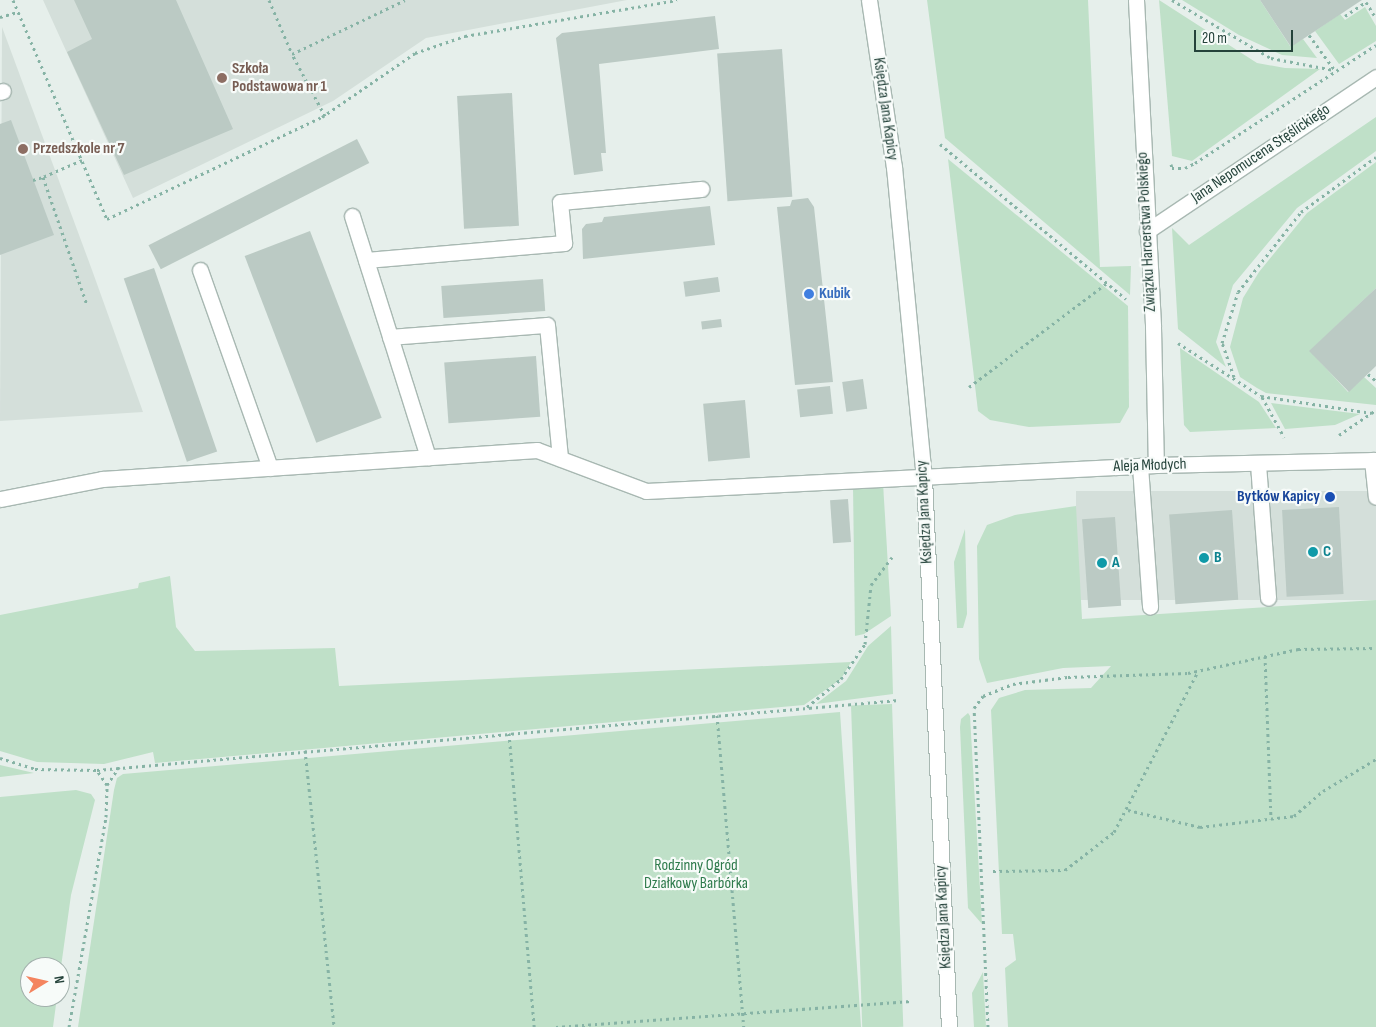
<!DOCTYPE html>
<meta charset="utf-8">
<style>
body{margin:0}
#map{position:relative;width:1376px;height:1027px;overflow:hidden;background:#e6efeb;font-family:"Sofia Sans Condensed",sans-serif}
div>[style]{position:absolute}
.built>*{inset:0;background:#d4dfda;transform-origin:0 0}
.green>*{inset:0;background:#bfe0c8;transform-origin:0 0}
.building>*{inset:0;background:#bbcac4;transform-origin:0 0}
.path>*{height:3px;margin-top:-1.5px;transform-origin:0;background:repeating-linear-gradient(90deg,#86b3a5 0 2.5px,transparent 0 6.5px)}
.roads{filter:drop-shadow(1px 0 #a8b8b2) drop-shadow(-1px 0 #a8b8b2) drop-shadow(0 1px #a8b8b2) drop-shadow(0 -1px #a8b8b2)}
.minor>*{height:15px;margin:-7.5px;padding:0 7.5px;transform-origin:7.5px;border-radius:7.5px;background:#fff}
.dots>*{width:14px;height:14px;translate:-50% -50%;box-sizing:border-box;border:2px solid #f7fbf9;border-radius:50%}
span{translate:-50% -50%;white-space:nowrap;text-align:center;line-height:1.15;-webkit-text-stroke:4.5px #f7fbf9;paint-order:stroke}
.education-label{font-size:16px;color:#785e54;font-weight:700}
.left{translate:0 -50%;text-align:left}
.street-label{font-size:16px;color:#24423a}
.shop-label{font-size:16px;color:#366cbe;font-weight:700}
.transit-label{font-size:16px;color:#164399;font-weight:700}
.right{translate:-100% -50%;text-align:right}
.culture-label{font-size:16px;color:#0d838f;font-weight:700}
.park-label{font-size:16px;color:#2d7a4b}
.north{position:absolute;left:20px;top:957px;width:50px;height:50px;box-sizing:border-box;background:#f7fbf9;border:1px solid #a3b1ad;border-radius:50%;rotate:81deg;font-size:14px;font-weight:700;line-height:20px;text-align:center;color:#24423a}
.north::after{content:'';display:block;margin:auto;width:18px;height:22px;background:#f4845f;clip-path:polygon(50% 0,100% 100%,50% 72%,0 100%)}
.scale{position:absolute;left:1194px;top:30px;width:99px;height:22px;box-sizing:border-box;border:2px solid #24423a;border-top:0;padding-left:6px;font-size:15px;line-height:18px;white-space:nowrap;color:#24423a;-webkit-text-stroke:4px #f7fbf9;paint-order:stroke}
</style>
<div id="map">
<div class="built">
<i style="clip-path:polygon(43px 0,627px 0,426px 38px,333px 101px,133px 198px)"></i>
<i style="clip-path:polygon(2px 27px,92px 270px,143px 412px,0 421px)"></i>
<i style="left:1376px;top:491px;width:109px;height:300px;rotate:90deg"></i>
</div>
<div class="green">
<i style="clip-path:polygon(927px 0,1088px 0,1100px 267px,1131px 266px,1130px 295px,945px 138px)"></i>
<i style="clip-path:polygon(1159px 0,1257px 63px,1285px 68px,1320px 69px,1192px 161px,1172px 156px)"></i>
<i style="clip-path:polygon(1182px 0,1260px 0,1290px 46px,1303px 39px,1317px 58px,1282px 55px,1239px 35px)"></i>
<i style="clip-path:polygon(1365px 7px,1376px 26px,1376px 41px,1339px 64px,1315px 31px,1340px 14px,1345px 20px)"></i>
<i style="clip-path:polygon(1376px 117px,1376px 151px,1297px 208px,1233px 285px,1216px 342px,1226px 367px,1178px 329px,1172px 228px,1189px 245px)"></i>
<i style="clip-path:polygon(948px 159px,1128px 306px,1129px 407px,1120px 423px,1029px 427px,990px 420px,978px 411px)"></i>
<i style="clip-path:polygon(1376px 162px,1376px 288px,1310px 351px,1348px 392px,1364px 377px,1376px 388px,1376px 405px,1266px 393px,1257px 388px,1240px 377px,1230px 347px,1243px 298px,1259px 272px,1307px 213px)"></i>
<i style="clip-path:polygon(1180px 348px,1259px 402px,1276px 428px,1190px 432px,1184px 425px)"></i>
<i style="clip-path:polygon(1271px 403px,1360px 414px,1335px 425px,1285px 429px)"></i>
<i style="clip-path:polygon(883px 483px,891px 616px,864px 634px,855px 636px,853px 485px)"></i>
<i style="clip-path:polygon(1076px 506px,1082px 619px,1376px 600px,1376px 1027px,1008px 1027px,1005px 968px,1016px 960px,1013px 934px,1002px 934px,991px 710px,999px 698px,1025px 690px,1091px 688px,1111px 666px,1063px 668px,987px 683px,979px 659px,977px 546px,987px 525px,1015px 515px)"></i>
<i style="clip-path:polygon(965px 529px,967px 614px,963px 628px,957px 628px,954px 562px)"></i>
<i style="clip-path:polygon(170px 576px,176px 627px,195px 651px,335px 648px,339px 686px,851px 662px,841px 679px,804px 705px,155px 763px,153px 752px,104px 764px,37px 762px,0 751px,0 615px,138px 588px,139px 583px)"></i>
<i style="clip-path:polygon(891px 626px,893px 694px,816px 704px,846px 681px,868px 646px)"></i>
<i style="left:892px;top:704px;width:323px;height:41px;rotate:88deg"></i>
<i style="clip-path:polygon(840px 712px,861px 1027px,78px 1027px,114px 790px,117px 778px,123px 774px)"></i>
<i style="clip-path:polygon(968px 713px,970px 716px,982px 924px,968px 908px,960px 727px,961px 719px)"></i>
<i style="clip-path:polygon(0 765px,34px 773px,0 777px)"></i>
<i style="clip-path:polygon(76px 790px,91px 794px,95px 800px,71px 895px,60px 974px,60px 967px,30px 967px,30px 997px,57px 997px,53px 1027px,0 1027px,0 797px)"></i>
<i style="clip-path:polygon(983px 972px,986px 1027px,974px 1027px,972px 993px)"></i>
</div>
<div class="building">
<i style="clip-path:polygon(74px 0,176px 0,233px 129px,124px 175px,67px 52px,92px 39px)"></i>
<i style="clip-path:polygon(1260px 0,1362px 0,1291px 47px)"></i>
<i style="clip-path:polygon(715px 16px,719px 49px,599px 64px,606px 153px,601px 153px,603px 171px,574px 175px,556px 38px,562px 33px)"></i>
<i style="left:782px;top:49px;width:148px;height:65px;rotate:86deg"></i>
<i style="left:512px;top:93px;width:133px;height:55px;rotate:87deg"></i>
<i style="clip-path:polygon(11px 120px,54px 235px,0 255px,0 124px)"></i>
<i style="left:357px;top:139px;width:27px;height:234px;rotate:63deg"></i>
<i style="clip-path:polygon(808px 198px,814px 207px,833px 382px,795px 385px,777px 207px,790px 206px,792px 200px)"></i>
<i style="clip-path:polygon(710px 206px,715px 245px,583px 259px,582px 229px,586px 224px,602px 222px,604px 217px)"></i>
<i style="left:310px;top:231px;width:200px;height:70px;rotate:69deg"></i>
<i style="left:154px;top:268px;width:194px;height:32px;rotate:71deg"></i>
<i style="left:718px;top:277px;width:15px;height:35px;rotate:82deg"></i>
<i style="left:543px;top:279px;width:32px;height:102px;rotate:86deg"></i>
<i style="clip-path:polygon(1376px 288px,1376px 366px,1349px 392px,1309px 351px)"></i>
<i style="left:721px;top:319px;width:8px;height:20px;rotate:83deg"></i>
<i style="left:536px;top:356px;width:61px;height:92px;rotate:86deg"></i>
<i style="left:863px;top:379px;width:30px;height:21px;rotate:82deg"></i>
<i style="left:830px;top:386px;width:28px;height:33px;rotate:84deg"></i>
<i style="left:745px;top:400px;width:58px;height:42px;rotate:85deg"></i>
<i style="left:848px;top:499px;width:43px;height:18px;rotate:86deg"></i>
<i style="left:1339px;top:507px;width:87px;height:57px;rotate:87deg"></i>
<i style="left:1232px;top:510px;width:90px;height:63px;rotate:86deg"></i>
<i style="left:1115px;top:517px;width:89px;height:33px;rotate:86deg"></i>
</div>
<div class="path">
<i style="left:13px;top:0;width:238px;rotate:66.8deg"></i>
<i style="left:107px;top:219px;width:238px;rotate:-25.4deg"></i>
<i style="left:322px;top:117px;width:113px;rotate:-34.5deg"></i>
<i style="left:415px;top:53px;width:53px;rotate:-18.8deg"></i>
<i style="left:465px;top:36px;width:215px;rotate:-9.6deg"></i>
<i style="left:269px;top:0;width:59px;rotate:66.9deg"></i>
<i style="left:1172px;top:0;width:115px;rotate:30.4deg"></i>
<i style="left:1271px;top:58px;width:64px;rotate:10.8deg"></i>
<i style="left:1345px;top:16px;width:25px;rotate:-34deg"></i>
<i style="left:1366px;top:2px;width:19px;rotate:58deg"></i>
<i style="left:0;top:17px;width:19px;rotate:-16deg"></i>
<i style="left:1309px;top:35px;width:42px;rotate:53.7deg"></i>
<i style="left:325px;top:116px;width:70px;rotate:-118deg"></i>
<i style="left:292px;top:54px;width:125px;rotate:-25.5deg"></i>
<i style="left:940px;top:144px;width:242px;rotate:39.8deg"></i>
<i style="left:82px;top:160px;width:43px;rotate:156.4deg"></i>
<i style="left:43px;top:177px;width:135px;rotate:71deg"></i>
<i style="left:1171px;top:164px;width:4px;rotate:76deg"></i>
<i style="left:1172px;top:168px;width:13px"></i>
<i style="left:1185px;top:168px;width:11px;rotate:-27deg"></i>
<i style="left:1195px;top:163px;width:216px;rotate:-33.1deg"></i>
<i style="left:33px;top:180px;width:10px;rotate:-17deg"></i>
<i style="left:1178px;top:343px;width:98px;rotate:32.6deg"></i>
<i style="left:1261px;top:396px;width:112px;rotate:8.7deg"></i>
<i style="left:1368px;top:374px;width:11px;rotate:41deg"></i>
<i style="left:1234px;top:377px;width:36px;rotate:-109deg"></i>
<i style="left:1222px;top:343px;width:53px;rotate:-72.6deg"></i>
<i style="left:1238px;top:292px;width:102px;rotate:-51.8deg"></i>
<i style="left:1301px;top:212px;width:93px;rotate:-36.3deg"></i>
<i style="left:969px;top:387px;width:173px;rotate:-37deg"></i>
<i style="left:1262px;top:397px;width:46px;rotate:61.2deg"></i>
<i style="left:1339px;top:435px;width:45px;rotate:-34deg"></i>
<i style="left:1265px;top:656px;width:163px;rotate:87.9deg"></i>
<i style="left:807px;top:707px;width:44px;rotate:-39.5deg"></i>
<i style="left:841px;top:679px;width:42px;rotate:-55.6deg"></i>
<i style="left:865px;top:644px;width:59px;rotate:-84.2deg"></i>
<i style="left:871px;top:585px;width:35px;rotate:-53deg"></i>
<i style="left:717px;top:715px;width:313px;rotate:85.1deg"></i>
<i style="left:509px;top:733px;width:295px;rotate:85.1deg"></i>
<i style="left:305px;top:750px;width:279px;rotate:84deg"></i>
<i style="left:0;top:758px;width:37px;rotate:17deg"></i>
<i style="left:35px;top:769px;width:62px;rotate:0.9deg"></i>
<i style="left:97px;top:770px;width:805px;rotate:-4.99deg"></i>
<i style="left:107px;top:785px;width:22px;rotate:-56deg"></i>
<i style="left:1128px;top:810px;width:74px;rotate:13.3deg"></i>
<i style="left:1200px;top:827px;width:95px;rotate:-6.7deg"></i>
<i style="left:1294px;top:816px;width:38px;rotate:-41deg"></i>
<i style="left:1323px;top:791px;width:62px;rotate:-31.1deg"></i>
<i style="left:993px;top:871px;width:72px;rotate:-0.8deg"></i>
<i style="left:1065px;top:870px;width:62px;rotate:-37.8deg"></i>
<i style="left:1114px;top:832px;width:179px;rotate:-62.4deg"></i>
<i style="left:69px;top:1027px;width:213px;rotate:-80deg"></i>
<i style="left:106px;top:817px;width:32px;rotate:-88deg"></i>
<i style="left:107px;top:785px;width:18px;rotate:-124deg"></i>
<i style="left:556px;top:1027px;width:356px;rotate:-4.2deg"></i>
<i style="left:988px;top:1027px;width:319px;rotate:-92.5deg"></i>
<i style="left:974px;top:708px;width:15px;rotate:-53deg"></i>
<i style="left:983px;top:696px;width:32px;rotate:-22deg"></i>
<i style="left:1013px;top:684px;width:55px;rotate:-7.3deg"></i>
<i style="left:1068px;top:677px;width:120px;rotate:-1.9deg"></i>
<i style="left:1188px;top:673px;width:113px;rotate:-12.3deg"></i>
<i style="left:1298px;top:649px;width:78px;rotate:-0.7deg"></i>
</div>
<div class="roads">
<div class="minor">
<i style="left:869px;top:0;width:169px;rotate:81.5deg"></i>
<i style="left:894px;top:167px;width:311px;rotate:84.5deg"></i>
<i style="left:924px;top:477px;width:551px;rotate:87.4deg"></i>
<i style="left:1136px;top:0;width:327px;rotate:87deg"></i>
<i style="left:1153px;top:327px;width:138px;rotate:88.8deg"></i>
<i style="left:0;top:92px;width:3px;rotate:-18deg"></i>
<i style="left:352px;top:216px;width:253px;rotate:72.5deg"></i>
<i style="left:1147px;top:231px;width:276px;rotate:-33.9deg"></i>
<i style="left:366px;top:260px;width:199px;rotate:-4.9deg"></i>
<i style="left:564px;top:243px;width:41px;rotate:-95.6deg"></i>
<i style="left:560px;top:202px;width:142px;rotate:-5.3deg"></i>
<i style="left:200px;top:270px;width:210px;rotate:70.5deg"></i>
<i style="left:390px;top:337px;width:157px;rotate:-4.4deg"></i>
<i style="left:547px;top:325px;width:134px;rotate:84.4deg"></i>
<i style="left:1372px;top:460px;width:37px;rotate:84deg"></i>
<i style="left:1258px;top:464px;width:134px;rotate:85.7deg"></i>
<i style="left:1140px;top:466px;width:141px;rotate:85.9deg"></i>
<i style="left:0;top:499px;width:104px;rotate:-11.1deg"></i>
<i style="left:102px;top:479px;width:436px;rotate:-3.8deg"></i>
<i style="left:537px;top:450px;width:116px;rotate:20.6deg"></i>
<i style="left:646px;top:491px;width:511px;rotate:-2.92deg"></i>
<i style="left:1156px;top:465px;width:220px;rotate:-1.3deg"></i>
</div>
</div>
<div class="dots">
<i style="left:222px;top:78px;background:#8d6e63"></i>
<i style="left:23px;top:149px;background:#8d6e63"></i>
<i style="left:809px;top:294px;background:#3f7fe0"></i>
<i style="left:1330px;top:497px;background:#1a4fb4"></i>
<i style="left:1313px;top:552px;background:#0f9aa8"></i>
<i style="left:1204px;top:558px;background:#0f9aa8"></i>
<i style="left:1102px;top:563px;background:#0f9aa8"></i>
</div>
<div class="education-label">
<span class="left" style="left:232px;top:78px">Szkoła<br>Podstawowa nr 1</span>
<span class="left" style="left:33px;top:149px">Przedszkole nr 7</span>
</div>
<div class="street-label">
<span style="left:885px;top:109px;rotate:82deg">Księdza Jana Kapicy</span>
<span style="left:1261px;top:154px;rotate:-34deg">Jana Nepomucena Stęślickiego</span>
<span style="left:1147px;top:232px;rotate:-93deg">Związku Harcerstwa Polskiego</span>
<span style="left:1150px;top:466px;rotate:-2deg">Aleja Młodych</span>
<span style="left:925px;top:512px;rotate:-93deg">Księdza Jana Kapicy</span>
<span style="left:944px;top:917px;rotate:-93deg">Księdza Jana Kapicy</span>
</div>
<div class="shop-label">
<span class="left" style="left:819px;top:294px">Kubik</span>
</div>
<div class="transit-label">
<span class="right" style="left:1320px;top:497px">Bytków Kapicy</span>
</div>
<div class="culture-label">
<span class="left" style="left:1323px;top:552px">C</span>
<span class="left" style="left:1214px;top:558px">B</span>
<span class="left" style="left:1112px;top:563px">A</span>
</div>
<div class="park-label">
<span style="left:696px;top:875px">Rodzinny Ogród<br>Działkowy Barbórka</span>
</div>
<div class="north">N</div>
<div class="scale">20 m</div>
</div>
